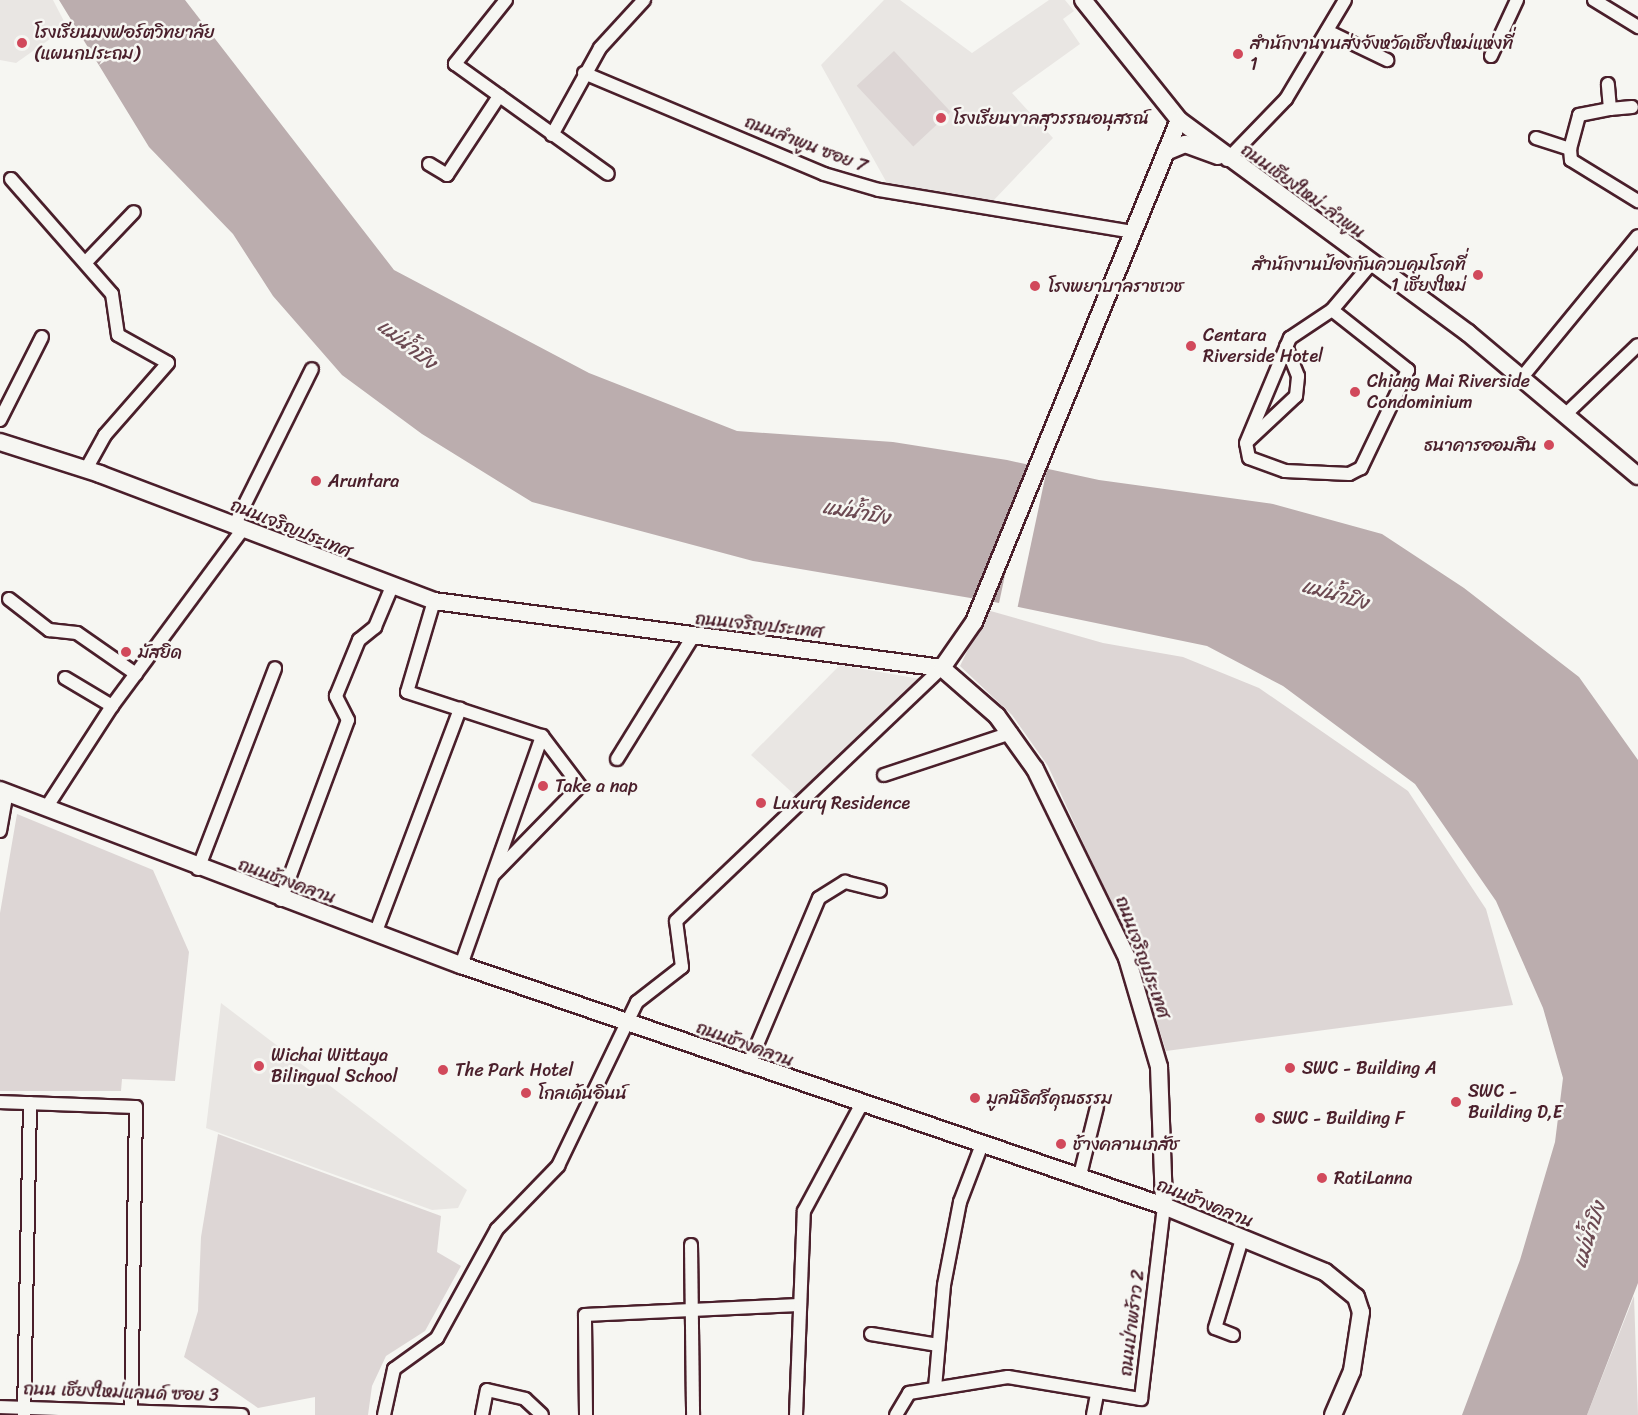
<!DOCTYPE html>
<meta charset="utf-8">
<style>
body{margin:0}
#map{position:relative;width:1638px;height:1415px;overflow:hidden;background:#f6f6f2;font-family:Sriracha,"Playpen Sans Thai",sans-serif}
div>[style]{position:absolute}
.built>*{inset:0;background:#e9e6e3}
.green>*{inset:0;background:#ddd6d5;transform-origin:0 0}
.water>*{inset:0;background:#bbadae}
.pier>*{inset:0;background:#f6f6f2;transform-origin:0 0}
.roads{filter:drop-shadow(2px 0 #4a1f2b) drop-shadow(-2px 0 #4a1f2b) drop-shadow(0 2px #4a1f2b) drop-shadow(0 -2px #4a1f2b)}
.street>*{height:12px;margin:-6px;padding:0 6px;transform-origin:6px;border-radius:6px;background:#f6f6f2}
.secondary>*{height:16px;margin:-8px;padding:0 8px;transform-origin:8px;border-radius:8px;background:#f6f6f2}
.dots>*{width:16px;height:16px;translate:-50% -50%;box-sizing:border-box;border:3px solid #f6f6f2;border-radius:50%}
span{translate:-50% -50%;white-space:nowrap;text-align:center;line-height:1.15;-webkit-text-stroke:5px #f6f6f2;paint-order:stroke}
.poi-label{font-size:18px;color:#4a1f2b}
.left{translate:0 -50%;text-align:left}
.right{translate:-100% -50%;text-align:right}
.street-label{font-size:18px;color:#4a1f2b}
.water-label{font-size:20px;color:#6c4a52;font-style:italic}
</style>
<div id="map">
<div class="built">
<i style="clip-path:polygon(0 0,53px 0,67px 27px,16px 63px,0 60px)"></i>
<i style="clip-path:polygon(884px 0,900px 0,972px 53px,1049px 0,1065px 0,1074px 11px,1063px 19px,1080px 44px,1012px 93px,1053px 138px,993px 201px,888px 185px,821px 65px)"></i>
<i style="clip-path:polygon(840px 665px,920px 679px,797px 797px,751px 755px)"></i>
<i style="clip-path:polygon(221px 1003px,467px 1190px,458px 1208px,432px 1210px,206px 1128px)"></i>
</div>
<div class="green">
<i style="left:894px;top:51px;width:83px;height:51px;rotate:47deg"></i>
<i style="clip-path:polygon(987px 610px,1103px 643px,1183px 657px,1259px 688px,1408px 791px,1486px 909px,1513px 1005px,1166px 1051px,1139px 964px,1048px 766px,1012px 715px,960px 666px)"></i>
<i style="clip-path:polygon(17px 814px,153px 870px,189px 952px,175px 1081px,122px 1079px,121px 1091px,0 1091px,0 913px)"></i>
<i style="clip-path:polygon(218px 1134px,441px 1216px,437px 1252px,461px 1266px,425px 1331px,386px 1356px,372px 1386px,368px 1415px,315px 1415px,315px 1397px,258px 1408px,184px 1357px,198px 1311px,201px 1237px)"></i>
<i style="clip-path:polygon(1634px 1296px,1638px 1415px,1587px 1415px)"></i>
</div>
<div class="water">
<i style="clip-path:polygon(59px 0,185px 0,394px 270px,589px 373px,737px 431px,893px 442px,1007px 460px,1099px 480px,1273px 504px,1382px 534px,1464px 588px,1579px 677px,1638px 760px,1638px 1283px,1587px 1415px,1462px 1415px,1520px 1260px,1555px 1142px,1563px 1078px,1543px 1008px,1496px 901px,1415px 784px,1283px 686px,1207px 646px,994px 602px,753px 561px,532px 502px,422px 434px,342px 375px,273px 296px,233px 234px,149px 147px)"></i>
</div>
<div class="pier">
<i style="left:1029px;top:462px;width:19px;height:150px;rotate:12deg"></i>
</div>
<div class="roads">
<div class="street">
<i style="left:506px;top:0;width:82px;rotate:128.6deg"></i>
<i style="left:455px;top:64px;width:188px;rotate:35.7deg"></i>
<i style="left:1594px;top:0;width:52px;rotate:31.5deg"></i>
<i style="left:1327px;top:31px;width:67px;rotate:25.8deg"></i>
<i style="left:1491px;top:56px;width:62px;rotate:-65.1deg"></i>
<i style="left:584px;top:73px;width:260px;rotate:22.8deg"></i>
<i style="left:824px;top:174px;width:57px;rotate:16.2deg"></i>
<i style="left:879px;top:190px;width:257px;rotate:9.4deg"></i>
<i style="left:1610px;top:109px;width:22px;rotate:-5deg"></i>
<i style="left:552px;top:135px;width:99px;rotate:-61.1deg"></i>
<i style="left:600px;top:48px;width:65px;rotate:-47.5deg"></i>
<i style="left:1536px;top:138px;width:36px;rotate:18deg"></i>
<i style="left:1570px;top:149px;width:11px;rotate:85deg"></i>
<i style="left:1571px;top:160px;width:79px;rotate:31.5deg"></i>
<i style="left:1570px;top:149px;width:35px;rotate:-75deg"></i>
<i style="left:1579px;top:115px;width:32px;rotate:-11deg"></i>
<i style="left:1610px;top:109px;width:25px;rotate:-95deg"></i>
<i style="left:1227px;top:160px;width:85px;rotate:-46deg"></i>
<i style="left:1286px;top:99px;width:115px;rotate:-59.2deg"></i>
<i style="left:429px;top:164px;width:21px;rotate:31deg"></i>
<i style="left:447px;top:175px;width:95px;rotate:-56.6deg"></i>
<i style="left:11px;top:179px;width:153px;rotate:48.7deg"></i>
<i style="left:112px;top:294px;width:41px;rotate:81.7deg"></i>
<i style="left:118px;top:335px;width:57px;rotate:29.2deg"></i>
<i style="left:168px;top:363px;width:96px;rotate:131.2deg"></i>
<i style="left:105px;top:435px;width:39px;rotate:119deg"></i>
<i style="left:86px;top:262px;width:69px;rotate:-46.2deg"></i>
<i style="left:1332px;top:310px;width:97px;rotate:38.3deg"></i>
<i style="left:1408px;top:370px;width:109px;rotate:115.6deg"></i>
<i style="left:1361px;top:468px;width:13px;rotate:153deg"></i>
<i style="left:1349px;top:474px;width:64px;rotate:-177.3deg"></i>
<i style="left:1285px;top:471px;width:38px;rotate:-160deg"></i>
<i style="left:1249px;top:458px;width:15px;rotate:-101deg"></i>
<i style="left:1246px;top:443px;width:114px;rotate:-67.3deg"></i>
<i style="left:1290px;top:338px;width:50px;rotate:-33.7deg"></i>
<i style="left:1332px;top:310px;width:60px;rotate:-49.7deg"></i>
<i style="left:1523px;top:376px;width:181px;rotate:-50.6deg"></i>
<i style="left:1567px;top:413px;width:98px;rotate:-43.8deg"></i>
<i style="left:0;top:420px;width:93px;rotate:-63.2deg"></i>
<i style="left:1248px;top:441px;width:66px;rotate:-43.2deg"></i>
<i style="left:1296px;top:396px;width:20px;rotate:-84deg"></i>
<i style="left:1298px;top:376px;width:32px;rotate:-112deg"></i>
<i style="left:234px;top:526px;width:175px;rotate:-63.6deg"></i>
<i style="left:9px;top:599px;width:51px;rotate:37.8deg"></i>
<i style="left:49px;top:630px;width:28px;rotate:6deg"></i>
<i style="left:77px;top:633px;width:72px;rotate:34.8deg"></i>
<i style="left:434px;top:601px;width:95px;rotate:106.5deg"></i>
<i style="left:407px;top:692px;width:142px;rotate:18.1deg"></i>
<i style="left:542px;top:736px;width:63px;rotate:52.8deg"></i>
<i style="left:580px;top:786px;width:124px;rotate:134.3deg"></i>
<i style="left:65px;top:678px;width:55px;rotate:30.8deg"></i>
<i style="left:617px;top:759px;width:142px;rotate:-58.2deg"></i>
<i style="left:884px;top:775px;width:134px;rotate:-18.3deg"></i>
<i style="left:46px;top:808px;width:121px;rotate:-57.1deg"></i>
<i style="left:112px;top:706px;width:219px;rotate:-53.5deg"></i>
<i style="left:0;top:831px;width:40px;rotate:-80deg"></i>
<i style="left:198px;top:869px;width:215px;rotate:-69deg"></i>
<i style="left:281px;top:900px;width:192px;rotate:-69.6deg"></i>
<i style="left:348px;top:720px;width:27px;rotate:-117deg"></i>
<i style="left:336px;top:696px;width:61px;rotate:-67.7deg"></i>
<i style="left:359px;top:640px;width:21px;rotate:-39deg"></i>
<i style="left:375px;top:627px;width:41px;rotate:-67.2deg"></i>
<i style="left:375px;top:934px;width:241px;rotate:-69.3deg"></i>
<i style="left:461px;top:965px;width:243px;rotate:-70.5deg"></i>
<i style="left:748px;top:1066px;width:182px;rotate:-67.1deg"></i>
<i style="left:819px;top:898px;width:31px;rotate:-32deg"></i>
<i style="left:845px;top:882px;width:36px;rotate:14deg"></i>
<i style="left:0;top:1102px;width:136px;rotate:2.1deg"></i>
<i style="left:136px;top:1107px;width:308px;rotate:90.9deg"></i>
<i style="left:1079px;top:1179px;width:74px;rotate:-76deg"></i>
<i style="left:691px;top:1245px;width:170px;rotate:89.3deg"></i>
<i style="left:871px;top:1334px;width:68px;rotate:9.3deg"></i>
<i style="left:1233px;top:1335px;width:19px;rotate:-159deg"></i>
<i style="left:1215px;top:1328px;width:93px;rotate:-73.1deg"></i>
<i style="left:935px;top:1388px;width:103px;rotate:-85deg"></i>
<i style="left:944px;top:1285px;width:85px;rotate:-79.1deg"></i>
<i style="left:960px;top:1202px;width:59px;rotate:-69.1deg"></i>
<i style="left:0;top:1407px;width:242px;rotate:1.9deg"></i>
<i style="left:24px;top:1415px;width:312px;rotate:-88.9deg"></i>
<i style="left:384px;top:1415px;width:47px;rotate:-77.7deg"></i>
<i style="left:394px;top:1369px;width:53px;rotate:-35.8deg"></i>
<i style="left:437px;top:1338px;width:124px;rotate:-61.2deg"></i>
<i style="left:497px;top:1229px;width:88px;rotate:-45.9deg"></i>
<i style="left:558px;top:1166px;width:182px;rotate:-64.3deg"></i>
<i style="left:637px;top:1002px;width:57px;rotate:-37.9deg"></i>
<i style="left:682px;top:967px;width:46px;rotate:-97.4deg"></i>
<i style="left:676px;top:921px;width:367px;rotate:-43.6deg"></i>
<i style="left:482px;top:1415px;width:25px;rotate:-79deg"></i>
<i style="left:487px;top:1390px;width:39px;rotate:13deg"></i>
<i style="left:525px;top:1399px;width:23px;rotate:43deg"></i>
<i style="left:586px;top:1415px;width:100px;rotate:-90.6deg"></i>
<i style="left:585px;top:1315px;width:213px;rotate:-2.7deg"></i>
<i style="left:796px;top:1415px;width:204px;rotate:-87.8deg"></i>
<i style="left:804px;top:1211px;width:118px;rotate:-61.7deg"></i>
<i style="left:896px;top:1415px;width:26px;rotate:-59deg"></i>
<i style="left:909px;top:1393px;width:100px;rotate:-9.2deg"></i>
<i style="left:1008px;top:1377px;width:135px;rotate:9.4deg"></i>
<i style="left:1141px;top:1399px;width:194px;rotate:-83.2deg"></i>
<i style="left:1093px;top:1415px;width:21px;rotate:-79deg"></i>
</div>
<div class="secondary">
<i style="left:1083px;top:0;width:154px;rotate:51.3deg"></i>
<i style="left:1179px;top:120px;width:359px;rotate:36.4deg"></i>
<i style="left:1468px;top:333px;width:222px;rotate:40.1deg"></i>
<i style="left:1166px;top:152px;width:21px;rotate:-23deg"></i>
<i style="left:1185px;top:144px;width:35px;rotate:20deg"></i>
<i style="left:0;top:442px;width:105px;rotate:17.7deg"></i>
<i style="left:100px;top:474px;width:357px;rotate:20.8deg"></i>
<i style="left:434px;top:601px;width:512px;rotate:7.51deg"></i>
<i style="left:942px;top:668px;width:73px;rotate:41.1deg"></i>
<i style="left:997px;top:716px;width:65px;rotate:54.4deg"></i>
<i style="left:1035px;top:769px;width:210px;rotate:64deg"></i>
<i style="left:1127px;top:958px;width:114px;rotate:73.6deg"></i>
<i style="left:1159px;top:1067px;width:139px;rotate:87.9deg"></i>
<i style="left:942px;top:668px;width:56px;rotate:-55.2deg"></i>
<i style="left:974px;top:622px;width:542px;rotate:-67.79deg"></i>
<i style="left:0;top:790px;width:493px;rotate:20.8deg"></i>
<i style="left:461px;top:965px;width:743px;rotate:18.92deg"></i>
<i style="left:1164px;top:1206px;width:174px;rotate:22.3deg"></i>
<i style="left:1325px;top:1272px;width:40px;rotate:39deg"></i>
<i style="left:1356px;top:1297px;width:16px;rotate:72deg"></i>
<i style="left:1361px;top:1312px;width:60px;rotate:98.7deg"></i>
<i style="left:1352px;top:1371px;width:48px;rotate:113.4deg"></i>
</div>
</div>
<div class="dots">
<i style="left:22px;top:43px;background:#d1495b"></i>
<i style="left:1238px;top:54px;background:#d1495b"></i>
<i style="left:941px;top:118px;background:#d1495b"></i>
<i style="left:1478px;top:275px;background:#d1495b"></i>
<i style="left:1035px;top:286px;background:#d1495b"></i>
<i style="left:1191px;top:346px;background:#d1495b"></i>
<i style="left:1355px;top:392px;background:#d1495b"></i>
<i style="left:1549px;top:445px;background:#d1495b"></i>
<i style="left:316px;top:481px;background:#d1495b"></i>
<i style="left:126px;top:652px;background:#d1495b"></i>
<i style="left:543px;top:786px;background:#d1495b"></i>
<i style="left:761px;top:803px;background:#d1495b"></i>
<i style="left:259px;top:1066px;background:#d1495b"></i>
<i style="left:1290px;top:1068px;background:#d1495b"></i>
<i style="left:443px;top:1070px;background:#d1495b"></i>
<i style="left:526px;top:1093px;background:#d1495b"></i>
<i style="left:975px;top:1098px;background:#d1495b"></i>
<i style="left:1456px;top:1102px;background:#d1495b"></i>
<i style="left:1260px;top:1118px;background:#d1495b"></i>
<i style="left:1061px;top:1144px;background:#d1495b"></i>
<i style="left:1322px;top:1178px;background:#d1495b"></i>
</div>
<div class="poi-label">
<span class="left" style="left:34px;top:43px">โรงเรียนมงฟอร์ตวิทยาลัย<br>(แผนกประถม)</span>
<span class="left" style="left:1250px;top:54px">สำนักงานขนส่งจังหวัดเชียงใหม่แห่งที่<br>1</span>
<span class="left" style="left:953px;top:118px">โรงเรียนขาลสุวรรณอนุสรณ์</span>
<span class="right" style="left:1466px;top:275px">สำนักงานป้องกันควบคุมโรคที่<br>1 เชียงใหม่</span>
<span class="left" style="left:1048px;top:286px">โรงพยาบาลราชเวช</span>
<span class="left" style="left:1203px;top:346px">Centara<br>Riverside Hotel</span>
<span class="left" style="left:1367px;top:392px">Chiang Mai Riverside<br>Condominium</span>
<span class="right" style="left:1537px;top:445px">ธนาคารออมสิน</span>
<span class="left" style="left:328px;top:481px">Aruntara</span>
<span class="left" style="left:138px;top:652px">มัสยิด</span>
<span class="left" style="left:555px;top:786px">Take a nap</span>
<span class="left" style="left:773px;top:803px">Luxury Residence</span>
<span class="left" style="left:271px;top:1066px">Wichai Wittaya<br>Bilingual School</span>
<span class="left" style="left:1302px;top:1068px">SWC - Building A</span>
<span class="left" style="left:455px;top:1070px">The Park Hotel</span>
<span class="left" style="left:1468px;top:1102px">SWC -<br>Building D,E</span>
<span class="left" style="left:538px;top:1093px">โกลเด้นอินน์</span>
<span class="left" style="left:987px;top:1098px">มูลนิธิศรีคุณธรรม</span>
<span class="left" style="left:1272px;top:1118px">SWC - Building F</span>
<span class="left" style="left:1073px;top:1144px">ช้างคลานเภสัช</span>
<span class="left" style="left:1334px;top:1178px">RatiLanna</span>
</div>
<div class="street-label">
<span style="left:806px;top:144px;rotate:21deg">ถนนลำพูน ซอย 7</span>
<span style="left:1303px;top:191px;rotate:36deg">ถนนเชียงใหม่-ลำพูน</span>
<span style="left:291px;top:528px;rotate:22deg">ถนนเจริญประเทศ</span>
<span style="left:759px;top:625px;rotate:6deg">ถนนเจริญประเทศ</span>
<span style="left:287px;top:881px;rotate:20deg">ถนนช้างคลาน</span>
<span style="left:1143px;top:957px;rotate:70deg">ถนนเจริญประเทศ</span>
<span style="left:745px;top:1044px;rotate:20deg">ถนนช้างคลาน</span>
<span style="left:1205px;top:1203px;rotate:22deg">ถนนช้างคลาน</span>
<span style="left:1132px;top:1323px;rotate:-83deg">ถนนป่าพร้าว 2</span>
<span style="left:121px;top:1392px;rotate:2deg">ถนน เชียงใหม่แลนด์ ซอย 3</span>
</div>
<div class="water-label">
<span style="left:407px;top:344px;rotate:38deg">แม่น้ำปิง</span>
<span style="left:856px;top:512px;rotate:10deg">แม่น้ำปิง</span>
<span style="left:1335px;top:594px;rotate:16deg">แม่น้ำปิง</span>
<span style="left:1589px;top:1235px;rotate:-72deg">แม่น้ำปิง</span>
</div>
</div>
